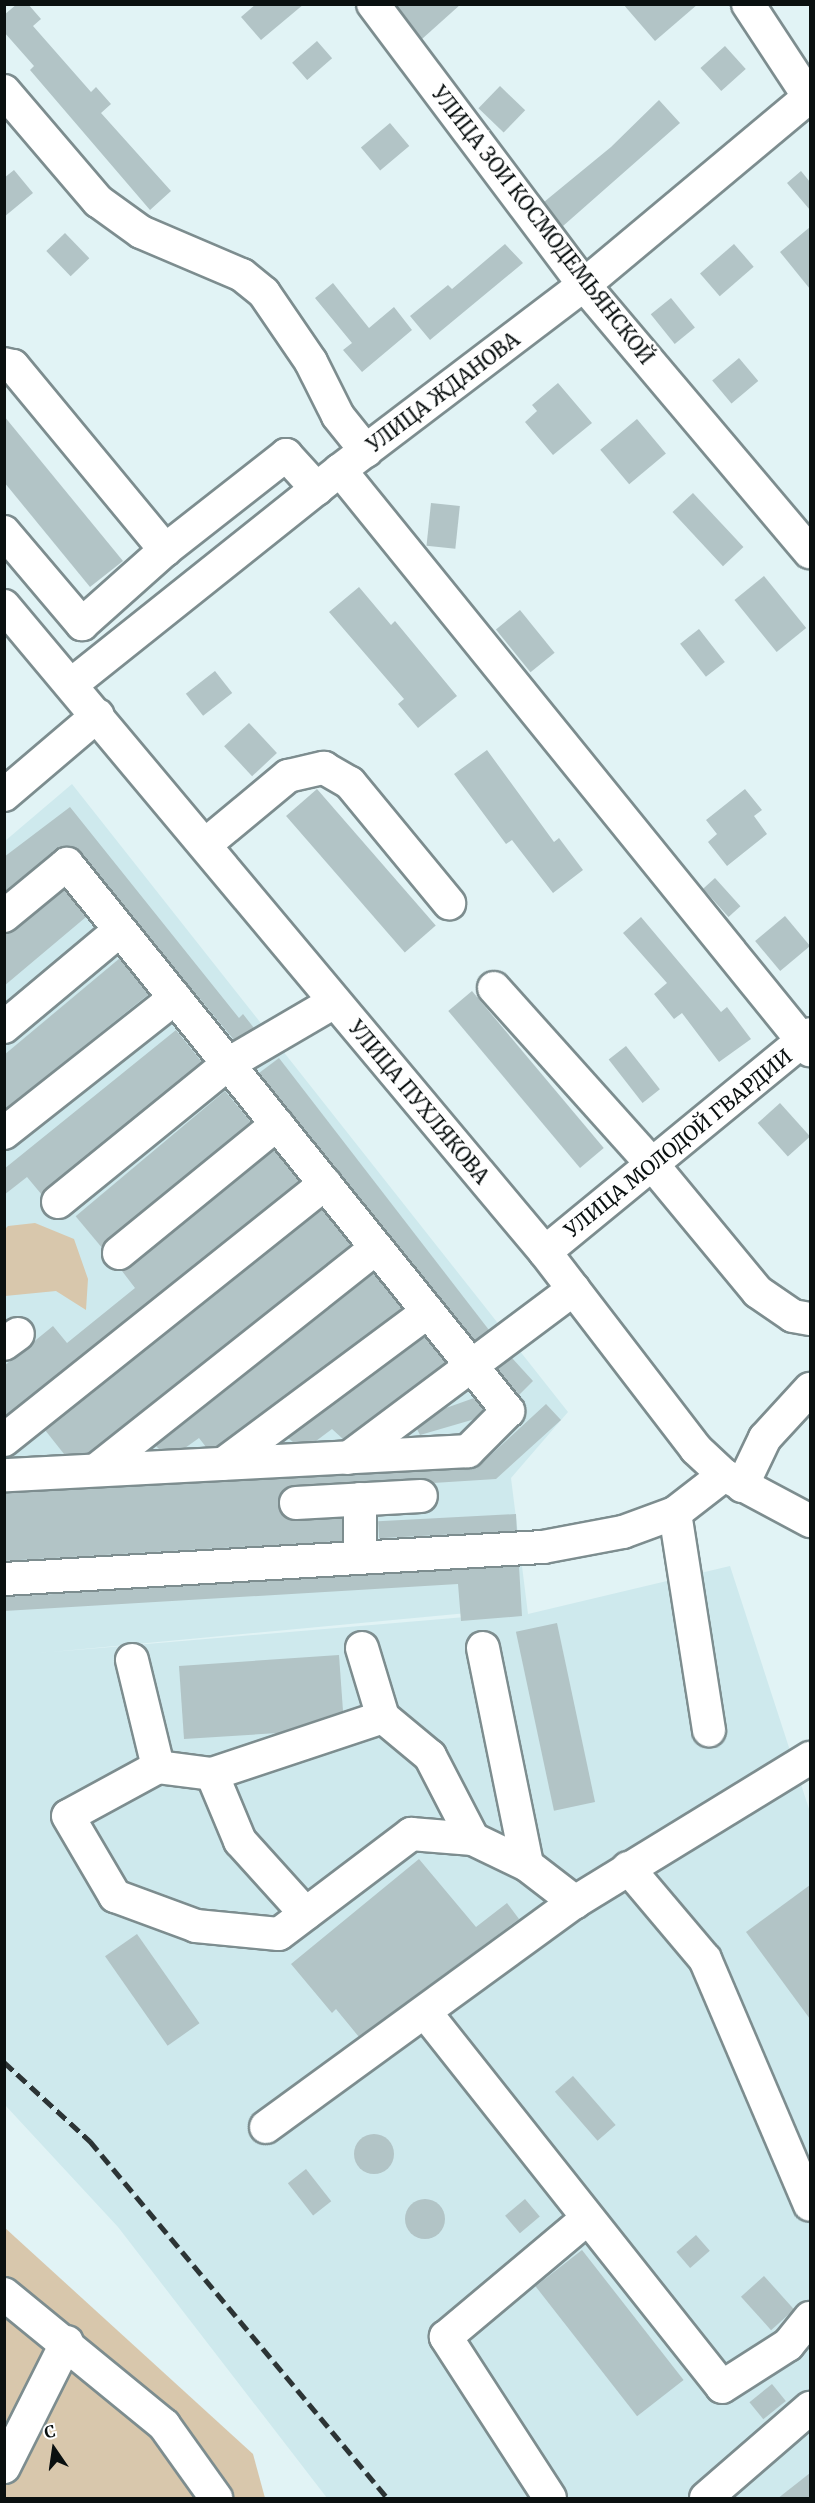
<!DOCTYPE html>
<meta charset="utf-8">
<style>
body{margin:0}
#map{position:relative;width:815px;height:2503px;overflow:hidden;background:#e1f3f5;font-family:Merriweather,serif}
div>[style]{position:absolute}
.built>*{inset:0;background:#cee9ed}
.green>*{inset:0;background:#d8c7ac}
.building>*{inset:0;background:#b2c4c6;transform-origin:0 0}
.round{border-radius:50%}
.roads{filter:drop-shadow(2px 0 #7d8d8f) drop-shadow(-2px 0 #7d8d8f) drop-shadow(0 2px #7d8d8f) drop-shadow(0 -2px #7d8d8f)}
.minor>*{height:32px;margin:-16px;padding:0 16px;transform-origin:16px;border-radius:16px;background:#fff}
.rail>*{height:4.5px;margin-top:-2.25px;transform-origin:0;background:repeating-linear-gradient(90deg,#2c3435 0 12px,transparent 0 18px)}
span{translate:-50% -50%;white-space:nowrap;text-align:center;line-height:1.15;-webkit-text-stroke:5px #fff;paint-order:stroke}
.street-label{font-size:20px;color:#0a1010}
.frame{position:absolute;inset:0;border:6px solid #0a1010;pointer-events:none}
.north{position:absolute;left:24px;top:2419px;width:60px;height:60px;-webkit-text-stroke:4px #fff;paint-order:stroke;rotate:347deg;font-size:16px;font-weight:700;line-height:24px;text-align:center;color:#0a1010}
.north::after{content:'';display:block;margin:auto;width:21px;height:27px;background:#0a1010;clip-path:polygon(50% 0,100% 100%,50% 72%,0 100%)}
</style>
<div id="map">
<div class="built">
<i style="clip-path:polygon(evenodd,72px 784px,568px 1412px,511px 1478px,528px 1614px,730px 1566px,810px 1812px,810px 2498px,327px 2498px,118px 2227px,5px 2105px,5px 841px,72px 784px,489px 1611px,489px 1615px,40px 1653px,41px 1653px,489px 1611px)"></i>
</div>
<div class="green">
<i style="clip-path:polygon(35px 1223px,74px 1239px,88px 1279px,86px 1310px,56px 1291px,5px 1296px,5px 1229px,8px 1226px)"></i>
<i style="clip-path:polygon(4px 2227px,253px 2454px,265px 2498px,5px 2498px)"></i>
</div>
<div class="building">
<i style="clip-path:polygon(17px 4px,28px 4px,41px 19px,33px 26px,91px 92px,96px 87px,111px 104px,101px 113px,171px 191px,150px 210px,30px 70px,34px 66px,4px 32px,4px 15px)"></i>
<i style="clip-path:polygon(256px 4px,304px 4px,261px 40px,241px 17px)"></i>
<i style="clip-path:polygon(396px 4px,461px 4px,422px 39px)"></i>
<i style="clip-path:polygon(623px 4px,698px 4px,655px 41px)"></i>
<i style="left:317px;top:41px;width:23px;height:33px;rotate:49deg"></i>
<i style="left:725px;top:46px;width:31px;height:33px;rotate:48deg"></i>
<i style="left:500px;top:86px;width:35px;height:31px;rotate:44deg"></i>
<i style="clip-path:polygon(659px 100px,680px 123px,563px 226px,544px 202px,611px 147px)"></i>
<i style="left:390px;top:123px;width:30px;height:38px;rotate:50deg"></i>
<i style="clip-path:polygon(14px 170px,33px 193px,4px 217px,4px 178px)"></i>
<i style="clip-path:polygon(801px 171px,810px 182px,810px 210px,787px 183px)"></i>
<i style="clip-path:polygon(810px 227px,810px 289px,780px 252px)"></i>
<i style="left:65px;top:233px;width:35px;height:26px;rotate:46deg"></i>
<i style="clip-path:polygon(505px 244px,523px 263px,430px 340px,410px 316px,448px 285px,452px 289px)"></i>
<i style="left:734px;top:244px;width:30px;height:45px;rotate:49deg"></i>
<i style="clip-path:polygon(333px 283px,369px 328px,394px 307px,412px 330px,362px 372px,343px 350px,352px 343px,315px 298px)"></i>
<i style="left:671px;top:298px;width:38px;height:26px;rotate:51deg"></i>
<i style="left:739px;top:358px;width:30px;height:35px;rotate:50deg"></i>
<i style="clip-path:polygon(558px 383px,592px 423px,553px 455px,525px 422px,537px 411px,532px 405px)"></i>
<i style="clip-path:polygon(4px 416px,123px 561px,90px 587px,4px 482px)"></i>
<i style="left:637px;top:419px;width:45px;height:48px;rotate:50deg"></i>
<i style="left:693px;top:493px;width:74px;height:28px;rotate:47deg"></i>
<i style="left:431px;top:503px;width:29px;height:43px;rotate:6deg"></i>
<i style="left:764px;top:576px;width:67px;height:38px;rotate:51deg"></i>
<i style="clip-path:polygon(359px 587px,391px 625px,395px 621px,457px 696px,418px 728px,398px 704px,404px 699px,329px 612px)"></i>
<i style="left:520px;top:610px;width:55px;height:31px;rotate:51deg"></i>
<i style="left:699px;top:629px;width:42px;height:24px;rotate:52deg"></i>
<i style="left:215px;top:671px;width:28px;height:37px;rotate:52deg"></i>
<i style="left:249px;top:723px;width:41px;height:34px;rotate:47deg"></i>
<i style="clip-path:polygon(487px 750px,554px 842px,559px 838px,583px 870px,553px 893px,512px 840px,506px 844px,454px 774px)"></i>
<i style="left:317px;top:789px;width:181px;height:41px;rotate:49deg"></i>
<i style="clip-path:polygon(745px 789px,762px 810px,754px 816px,767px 834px,727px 866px,708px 842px,717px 834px,706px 820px)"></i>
<i style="clip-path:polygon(70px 807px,239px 1018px,243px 1014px,254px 1028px,234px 1040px,74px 847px,56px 850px,4px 892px,4px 857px)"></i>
<i style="left:715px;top:878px;width:38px;height:16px;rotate:48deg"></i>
<i style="clip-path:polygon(64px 889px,86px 917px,4px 986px,4px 934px,15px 930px)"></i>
<i style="left:785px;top:916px;width:39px;height:39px;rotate:50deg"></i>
<i style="clip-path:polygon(641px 917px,721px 1012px,727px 1007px,751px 1039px,719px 1062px,682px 1013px,674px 1019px,654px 994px,667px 983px,623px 933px)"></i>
<i style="clip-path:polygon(120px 958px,149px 994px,4px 1110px,4px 1055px)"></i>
<i style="left:472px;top:991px;width:205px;height:31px;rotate:50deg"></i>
<i style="clip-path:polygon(176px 1030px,202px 1062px,42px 1195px,27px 1177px,4px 1195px,4px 1169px)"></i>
<i style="left:626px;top:1046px;width:55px;height:22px;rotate:52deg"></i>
<i style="clip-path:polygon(279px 1058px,489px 1330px,475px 1341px,259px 1073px)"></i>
<i style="left:225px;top:1091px;width:40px;height:195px;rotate:50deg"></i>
<i style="left:780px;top:1103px;width:45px;height:30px;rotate:48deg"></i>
<i style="clip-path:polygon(274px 1150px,300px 1181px,4px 1417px,4px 1366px,53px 1326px,67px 1343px,135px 1288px,122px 1271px)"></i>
<i style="clip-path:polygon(322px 1209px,351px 1245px,89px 1453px,64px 1454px,45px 1430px)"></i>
<i style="clip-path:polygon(374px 1273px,402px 1309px,217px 1446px,206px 1447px,199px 1438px,185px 1448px,159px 1449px,156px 1446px)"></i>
<i style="clip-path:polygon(425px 1337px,446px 1362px,343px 1439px,332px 1429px,316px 1441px,293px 1442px,288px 1438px)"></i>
<i style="clip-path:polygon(512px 1358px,533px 1381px,519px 1395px,497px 1369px)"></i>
<i style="clip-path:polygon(474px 1398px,484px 1410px,475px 1419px,420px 1435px,417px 1429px,446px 1408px)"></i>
<i style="clip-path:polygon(546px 1404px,561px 1420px,496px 1479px,433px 1483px,420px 1478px,295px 1485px,280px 1494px,278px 1505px,288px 1519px,342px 1518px,342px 1541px,4px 1561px,4px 1493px,469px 1469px,481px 1464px)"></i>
<i style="left:516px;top:1514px;width:17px;height:138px;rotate:87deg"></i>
<i style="clip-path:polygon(519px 1566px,522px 1616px,461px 1621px,458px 1584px,4px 1611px,4px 1597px)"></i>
<i style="left:557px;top:1623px;width:183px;height:42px;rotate:78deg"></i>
<i style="clip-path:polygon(339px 1655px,343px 1711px,278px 1733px,184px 1739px,179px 1666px)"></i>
<i style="clip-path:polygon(419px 1859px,476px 1927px,507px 1903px,519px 1919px,359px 2037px,336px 2009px,332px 2013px,291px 1964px)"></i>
<i style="clip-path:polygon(810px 1885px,810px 2019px,746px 1932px)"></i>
<i style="left:137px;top:1934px;width:109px;height:39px;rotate:55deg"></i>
<i style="left:573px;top:2076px;width:65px;height:24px;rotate:49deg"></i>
<i class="round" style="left:354px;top:2134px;width:40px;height:40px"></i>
<i style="left:306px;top:2169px;width:41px;height:23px;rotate:52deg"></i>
<i style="left:525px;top:2199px;width:23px;height:26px;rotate:50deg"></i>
<i class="round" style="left:405px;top:2199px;width:40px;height:40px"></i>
<i style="left:696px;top:2235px;width:21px;height:26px;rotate:49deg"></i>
<i style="left:582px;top:2250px;width:165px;height:59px;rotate:52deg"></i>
<i style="left:764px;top:2276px;width:45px;height:31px;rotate:48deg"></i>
<i style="left:772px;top:2384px;width:22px;height:29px;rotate:51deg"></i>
<i style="clip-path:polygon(810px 2473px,810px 2499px,777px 2499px)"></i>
</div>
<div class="roads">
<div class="minor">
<i style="left:373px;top:4px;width:351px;rotate:53.1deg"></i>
<i style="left:584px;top:285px;width:350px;rotate:49.8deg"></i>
<i style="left:748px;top:4px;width:111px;rotate:56.7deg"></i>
<i style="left:4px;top:91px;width:145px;rotate:49.5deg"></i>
<i style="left:98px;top:201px;width:53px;rotate:35.8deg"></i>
<i style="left:141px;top:232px;width:110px;rotate:23.1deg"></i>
<i style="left:242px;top:275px;width:28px;rotate:39deg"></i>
<i style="left:264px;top:293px;width:83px;rotate:55.7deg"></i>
<i style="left:311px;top:362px;width:60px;rotate:63.4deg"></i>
<i style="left:338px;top:416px;width:45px;rotate:51.3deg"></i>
<i style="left:4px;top:364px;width:9px;rotate:13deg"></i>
<i style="left:13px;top:366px;width:239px;rotate:50.4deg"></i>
<i style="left:340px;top:470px;width:747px;rotate:50.98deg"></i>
<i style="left:4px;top:532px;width:121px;rotate:49.7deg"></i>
<i style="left:82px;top:624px;width:111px;rotate:-41.7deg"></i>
<i style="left:165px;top:550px;width:154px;rotate:-38.1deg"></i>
<i style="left:286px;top:455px;width:46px;rotate:47.6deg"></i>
<i style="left:4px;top:606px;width:843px;rotate:50.06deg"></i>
<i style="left:545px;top:1252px;width:248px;rotate:52.5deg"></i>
<i style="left:696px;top:1449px;width:38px;rotate:43deg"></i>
<i style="left:724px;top:1475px;width:98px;rotate:28.1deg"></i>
<i style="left:72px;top:684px;width:343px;rotate:-38.6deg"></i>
<i style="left:340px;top:470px;width:306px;rotate:-37.2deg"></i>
<i style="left:584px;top:285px;width:295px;rotate:-39.9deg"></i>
<i style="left:4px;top:795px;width:123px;rotate:-40.4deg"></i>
<i style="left:206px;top:844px;width:107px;rotate:-39.7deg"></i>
<i style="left:288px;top:776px;width:37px;rotate:-13deg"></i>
<i style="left:324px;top:768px;width:30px;rotate:30deg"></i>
<i style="left:350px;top:783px;width:156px;rotate:50.5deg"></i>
<i style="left:4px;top:916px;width:82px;rotate:-39.5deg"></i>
<i style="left:67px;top:864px;width:703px;rotate:51.12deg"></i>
<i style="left:508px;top:1411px;width:57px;rotate:135deg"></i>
<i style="left:468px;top:1451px;width:465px;rotate:177deg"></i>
<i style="left:494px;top:988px;width:237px;rotate:48.1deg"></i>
<i style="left:652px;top:1164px;width:166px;rotate:50.4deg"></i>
<i style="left:758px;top:1292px;width:42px;rotate:34.4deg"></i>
<i style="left:793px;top:1316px;width:17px;rotate:10deg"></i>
<i style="left:4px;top:1027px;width:151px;rotate:-39.9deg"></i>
<i style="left:4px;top:1133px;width:218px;rotate:-38.3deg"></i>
<i style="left:58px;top:1202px;width:219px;rotate:-39.1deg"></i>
<i style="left:228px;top:1064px;width:123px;rotate:-30.3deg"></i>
<i style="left:545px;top:1252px;width:343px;rotate:-39.4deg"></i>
<i style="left:119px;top:1253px;width:204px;rotate:-39.2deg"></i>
<i style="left:4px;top:1344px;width:17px;rotate:-36deg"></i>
<i style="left:4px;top:1440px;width:411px;rotate:-38.6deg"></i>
<i style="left:348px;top:1458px;width:282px;rotate:-36.8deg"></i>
<i style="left:223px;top:1464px;width:255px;rotate:-36.6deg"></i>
<i style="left:96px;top:1470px;width:357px;rotate:-38.4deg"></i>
<i style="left:742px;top:1486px;width:53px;rotate:-64.4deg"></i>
<i style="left:765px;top:1438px;width:67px;rotate:-47.4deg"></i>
<i style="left:360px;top:1499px;width:59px;rotate:90deg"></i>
<i style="left:296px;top:1503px;width:125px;rotate:-3.2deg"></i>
<i style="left:675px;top:1513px;width:220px;rotate:81.1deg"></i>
<i style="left:4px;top:1579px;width:540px;rotate:-3.4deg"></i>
<i style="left:543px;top:1547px;width:81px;rotate:-10.6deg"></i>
<i style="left:623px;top:1532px;width:55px;rotate:-20.1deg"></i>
<i style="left:675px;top:1513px;width:62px;rotate:-37.8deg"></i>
<i style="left:362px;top:1648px;width:72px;rotate:73.1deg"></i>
<i style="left:383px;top:1717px;width:180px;rotate:161.6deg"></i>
<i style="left:212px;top:1774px;width:54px;rotate:-172.6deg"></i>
<i style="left:158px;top:1767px;width:102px;rotate:151.4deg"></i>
<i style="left:68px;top:1816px;width:93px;rotate:59.6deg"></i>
<i style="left:115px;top:1896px;width:86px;rotate:20.3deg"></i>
<i style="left:196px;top:1926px;width:83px;rotate:5.5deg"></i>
<i style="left:279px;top:1934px;width:166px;rotate:-37.1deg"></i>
<i style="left:411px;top:1834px;width:62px;rotate:4.6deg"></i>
<i style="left:473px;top:1839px;width:60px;rotate:25.7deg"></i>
<i style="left:527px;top:1865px;width:61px;rotate:37.6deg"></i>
<i style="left:483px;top:1648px;width:221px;rotate:78.5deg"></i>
<i style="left:132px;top:1660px;width:110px;rotate:76.3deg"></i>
<i style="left:383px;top:1717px;width:61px;rotate:39.7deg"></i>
<i style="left:430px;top:1756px;width:93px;rotate:62.6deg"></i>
<i style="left:212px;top:1774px;width:73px;rotate:67.3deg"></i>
<i style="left:240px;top:1841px;width:98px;rotate:47.9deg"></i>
<i style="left:628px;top:1868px;width:119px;rotate:49.8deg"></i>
<i style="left:705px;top:1959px;width:267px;rotate:66.9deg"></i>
<i style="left:425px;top:2012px;width:478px;rotate:51.6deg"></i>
<i style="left:722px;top:2387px;width:78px;rotate:-32.5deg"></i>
<i style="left:788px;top:2345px;width:35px;rotate:-51deg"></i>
<i style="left:266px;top:2127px;width:382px;rotate:-36.1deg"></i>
<i style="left:575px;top:1902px;width:276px;rotate:-31.5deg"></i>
<i style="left:4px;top:2294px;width:207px;rotate:39.3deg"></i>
<i style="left:164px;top:2425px;width:90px;rotate:54.5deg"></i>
<i style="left:4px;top:2467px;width:140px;rotate:-63.3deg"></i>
<i style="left:550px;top:2498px;width:192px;rotate:-122.9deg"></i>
<i style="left:446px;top:2337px;width:185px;rotate:-40deg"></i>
<i style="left:706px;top:2498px;width:138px;rotate:-40.9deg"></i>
</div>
</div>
<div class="rail">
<i style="left:4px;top:2062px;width:117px;rotate:42.6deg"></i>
<i style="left:90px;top:2141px;width:464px;rotate:50.2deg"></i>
</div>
<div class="street-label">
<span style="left:543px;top:225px;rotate:52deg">УЛИЦА ЗОИ КОСМОДЕМЬЯНСКОЙ</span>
<span style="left:443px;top:392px;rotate:-37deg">УЛИЦА ЖДАНОВА</span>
<span style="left:419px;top:1102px;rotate:50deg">УЛИЦА ПУХЛЯКОВА</span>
<span style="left:678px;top:1143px;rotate:-39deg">УЛИЦА МОЛОДОЙ ГВАРДИИ</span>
</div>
<div class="frame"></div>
<div class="north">С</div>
</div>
